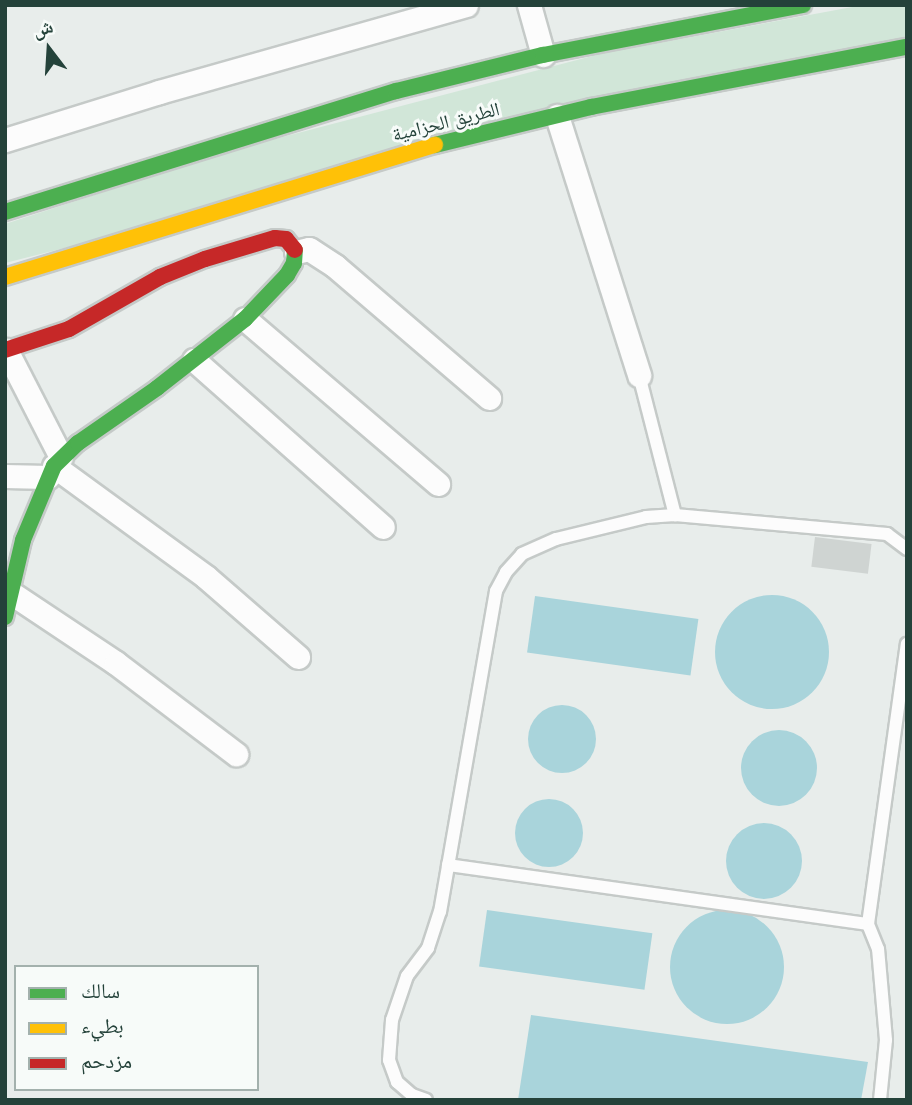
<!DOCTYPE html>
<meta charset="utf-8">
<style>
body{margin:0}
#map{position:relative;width:912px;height:1105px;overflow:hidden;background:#e8edeb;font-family:Helvetica,"Noto Naskh Arabic",sans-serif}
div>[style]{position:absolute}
.green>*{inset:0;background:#d1e6d8}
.water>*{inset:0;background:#a9d4db;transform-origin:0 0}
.round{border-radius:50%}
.building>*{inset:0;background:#cfd4d2;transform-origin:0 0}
.roads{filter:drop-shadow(2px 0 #c5cac8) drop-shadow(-2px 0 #c5cac8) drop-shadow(0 2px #c5cac8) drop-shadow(0 -2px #c5cac8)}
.lane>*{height:12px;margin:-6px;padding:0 6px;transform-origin:6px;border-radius:6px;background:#fcfcfc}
.street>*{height:23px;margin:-11.5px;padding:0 11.5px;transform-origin:11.5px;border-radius:11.5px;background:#fcfcfc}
.fast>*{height:16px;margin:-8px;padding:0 8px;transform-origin:8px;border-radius:8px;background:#4caf50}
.slow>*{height:16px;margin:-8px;padding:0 8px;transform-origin:8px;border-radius:8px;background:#ffc107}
.jam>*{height:16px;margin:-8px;padding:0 8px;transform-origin:8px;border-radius:8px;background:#c62828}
span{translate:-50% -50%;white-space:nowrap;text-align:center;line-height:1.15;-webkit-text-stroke:6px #f7fbf9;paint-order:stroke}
.street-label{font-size:19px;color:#24423a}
.frame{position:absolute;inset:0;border:7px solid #24423a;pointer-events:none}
.legend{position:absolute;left:14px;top:965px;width:245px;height:126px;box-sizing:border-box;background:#f7fbf9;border:2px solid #a3b1ad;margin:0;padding:9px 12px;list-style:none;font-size:21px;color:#24423a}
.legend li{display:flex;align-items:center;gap:14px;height:35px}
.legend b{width:35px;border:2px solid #a3b1ad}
.north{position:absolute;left:14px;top:14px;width:70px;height:70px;-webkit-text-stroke:5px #f7fbf9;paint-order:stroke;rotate:343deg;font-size:19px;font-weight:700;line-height:28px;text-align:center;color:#24423a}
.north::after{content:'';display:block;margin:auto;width:24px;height:32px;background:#24423a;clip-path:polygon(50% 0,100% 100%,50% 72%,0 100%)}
</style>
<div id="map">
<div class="green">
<i style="clip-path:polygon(863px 5px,907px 5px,907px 36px,5px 263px,5px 224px,233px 150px,600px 54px)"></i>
</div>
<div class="water">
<i class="round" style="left:715px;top:595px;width:114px;height:114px"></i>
<i style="left:535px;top:596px;width:165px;height:57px;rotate:8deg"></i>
<i class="round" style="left:528px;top:705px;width:68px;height:68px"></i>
<i class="round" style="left:741px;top:730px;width:76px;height:76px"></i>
<i class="round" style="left:515px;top:799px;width:68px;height:68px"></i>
<i class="round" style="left:726px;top:823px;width:76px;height:76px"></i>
<i style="left:487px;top:910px;width:167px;height:57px;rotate:8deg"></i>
<i class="round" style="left:670px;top:910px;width:114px;height:114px"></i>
<i style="clip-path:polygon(531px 1015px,868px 1062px,861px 1100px,518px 1100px)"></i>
</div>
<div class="building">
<i style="left:815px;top:537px;width:57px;height:30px;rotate:7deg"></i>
</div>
<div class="roads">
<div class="lane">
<i style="left:639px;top:375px;width:145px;rotate:75.6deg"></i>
<i style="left:448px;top:865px;width:424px;rotate:8deg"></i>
<i style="left:426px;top:1100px;width:15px;rotate:-160deg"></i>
<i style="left:412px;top:1095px;width:20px;rotate:-139deg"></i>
<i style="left:397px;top:1082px;width:23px;rotate:-110deg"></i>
<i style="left:389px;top:1060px;width:40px;rotate:-85.7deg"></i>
<i style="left:392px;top:1020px;width:46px;rotate:-71.2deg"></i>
<i style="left:407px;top:976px;width:35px;rotate:-53deg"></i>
<i style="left:428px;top:948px;width:38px;rotate:-72deg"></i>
<i style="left:440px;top:912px;width:326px;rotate:-80.1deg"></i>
<i style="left:496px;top:591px;width:21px;rotate:-62deg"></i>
<i style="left:506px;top:572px;width:24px;rotate:-48deg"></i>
<i style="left:522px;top:554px;width:37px;rotate:-24deg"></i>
<i style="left:556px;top:539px;width:93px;rotate:-13.7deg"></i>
<i style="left:646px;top:517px;width:29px;rotate:-4deg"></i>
<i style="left:675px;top:515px;width:213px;rotate:5.1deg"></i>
<i style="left:887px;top:534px;width:25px;rotate:37deg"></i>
<i style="left:880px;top:1100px;width:60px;rotate:-84.3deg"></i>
<i style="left:886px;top:1040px;width:91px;rotate:-95deg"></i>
<i style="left:878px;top:949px;width:27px;rotate:-112deg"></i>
<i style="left:868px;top:924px;width:283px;rotate:-82.1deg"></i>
</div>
<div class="street">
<i style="left:529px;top:5px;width:52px;rotate:74.4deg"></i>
<i style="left:557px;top:116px;width:272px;rotate:72.4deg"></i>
<i style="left:5px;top:140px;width:161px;rotate:-17.3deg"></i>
<i style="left:159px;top:92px;width:319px;rotate:-15.8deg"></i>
<i style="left:296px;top:252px;width:13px;rotate:-13deg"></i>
<i style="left:309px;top:249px;width:31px;rotate:33deg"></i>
<i style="left:335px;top:266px;width:203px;rotate:40.6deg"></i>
<i style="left:245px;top:319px;width:254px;rotate:40.5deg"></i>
<i style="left:6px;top:350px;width:120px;rotate:62.8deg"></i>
<i style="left:194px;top:360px;width:252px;rotate:41.5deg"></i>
<i style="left:54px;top:466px;width:188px;rotate:36.1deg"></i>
<i style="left:206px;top:577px;width:122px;rotate:41deg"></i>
<i style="left:5px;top:476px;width:43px;rotate:1.3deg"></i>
<i style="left:11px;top:593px;width:126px;rotate:33.7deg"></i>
<i style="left:116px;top:663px;width:151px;rotate:37.2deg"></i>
</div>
<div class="fast">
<i style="left:435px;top:145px;width:161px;rotate:-13.7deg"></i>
<i style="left:591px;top:107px;width:322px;rotate:-10.8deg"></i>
<i style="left:5px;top:212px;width:409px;rotate:-17.2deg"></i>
<i style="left:396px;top:91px;width:151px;rotate:-13.8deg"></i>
<i style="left:543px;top:55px;width:265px;rotate:-10.9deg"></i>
<i style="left:5px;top:617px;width:79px;rotate:-76.8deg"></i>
<i style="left:23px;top:540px;width:80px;rotate:-67.3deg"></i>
<i style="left:54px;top:466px;width:33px;rotate:-44deg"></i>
<i style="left:78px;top:443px;width:96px;rotate:-34.8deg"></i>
<i style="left:157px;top:388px;width:112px;rotate:-38.1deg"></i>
<i style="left:245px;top:319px;width:61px;rotate:-46.3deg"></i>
<i style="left:287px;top:275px;width:14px;rotate:-60deg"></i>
<i style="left:294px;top:263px;width:13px;rotate:-86deg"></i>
</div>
<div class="slow">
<i style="left:5px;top:277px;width:450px;rotate:-17.1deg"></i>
</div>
<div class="jam">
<i style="left:5px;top:350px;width:67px;rotate:-18.2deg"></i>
<i style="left:69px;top:329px;width:105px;rotate:-29.7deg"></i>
<i style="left:160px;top:277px;width:48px;rotate:-21.8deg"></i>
<i style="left:205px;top:259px;width:73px;rotate:-16.7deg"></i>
<i style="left:275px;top:238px;width:11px;rotate:5deg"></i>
<i style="left:286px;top:239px;width:14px;rotate:51deg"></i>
</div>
</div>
<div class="street-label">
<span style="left:446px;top:122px;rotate:-14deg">الطريق الحزامية</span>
</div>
<div class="frame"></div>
<ul class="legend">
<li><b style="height:9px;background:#4caf50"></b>سالك</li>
<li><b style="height:9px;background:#ffc107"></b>بطيء</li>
<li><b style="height:9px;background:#c62828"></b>مزدحم</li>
</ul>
<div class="north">ش</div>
</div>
